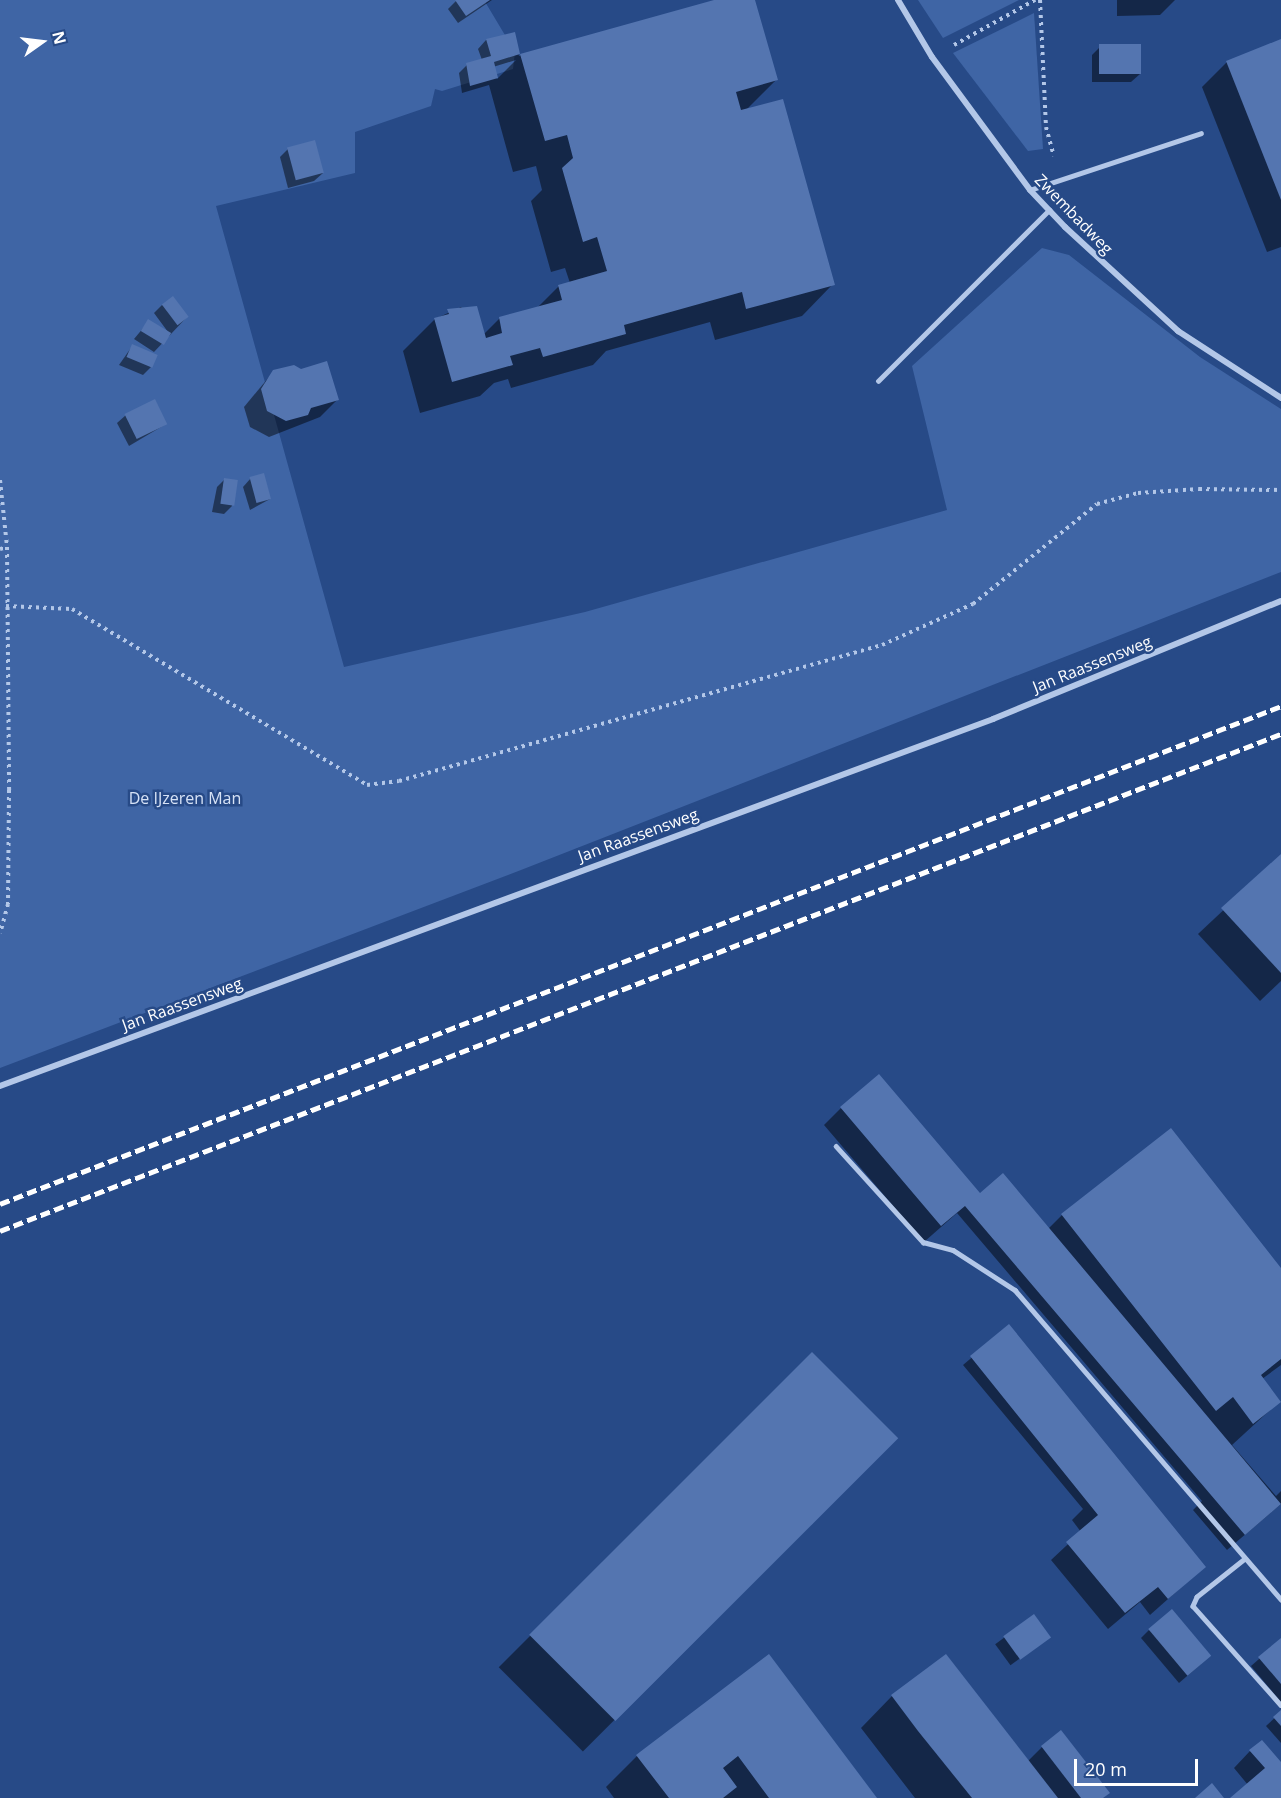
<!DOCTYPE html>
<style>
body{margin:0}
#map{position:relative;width:1281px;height:1798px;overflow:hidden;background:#274a87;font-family:"Open Sans",sans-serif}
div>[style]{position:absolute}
.green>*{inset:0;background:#3f65a5}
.shadow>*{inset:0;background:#0007;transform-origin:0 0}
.building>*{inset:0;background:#5475b0;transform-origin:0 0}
.path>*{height:4px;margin-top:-2px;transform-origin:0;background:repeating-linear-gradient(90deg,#b3c7e8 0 3px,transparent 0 7.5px)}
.lane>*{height:4.5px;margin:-2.25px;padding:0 2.25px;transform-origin:2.25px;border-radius:2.25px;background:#b3c7e8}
.street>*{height:6px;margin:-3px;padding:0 3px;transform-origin:3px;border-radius:3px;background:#b3c7e8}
.rail>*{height:4.5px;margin-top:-2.25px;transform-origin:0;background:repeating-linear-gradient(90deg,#fff 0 10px,transparent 0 14.5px)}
span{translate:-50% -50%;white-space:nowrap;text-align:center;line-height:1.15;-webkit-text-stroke:5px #274a87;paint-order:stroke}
.street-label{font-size:16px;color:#fff}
.park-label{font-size:16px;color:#d6e2f6}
.north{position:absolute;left:12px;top:12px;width:60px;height:60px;-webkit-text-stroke:4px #274a87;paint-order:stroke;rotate:76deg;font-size:16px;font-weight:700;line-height:24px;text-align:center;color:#fff}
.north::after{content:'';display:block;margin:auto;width:21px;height:27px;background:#fff;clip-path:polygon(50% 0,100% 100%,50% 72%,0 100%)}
.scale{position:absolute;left:1074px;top:1759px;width:124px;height:27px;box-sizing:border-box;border:3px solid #fff;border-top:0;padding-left:8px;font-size:18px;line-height:21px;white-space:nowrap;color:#fff;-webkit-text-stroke:4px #274a87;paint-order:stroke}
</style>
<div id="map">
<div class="green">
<i style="clip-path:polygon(0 0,484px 0,515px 52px,513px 69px,442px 91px,435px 89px,431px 106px,355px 132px,355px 173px,216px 206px,344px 667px,585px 612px,947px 510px,912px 366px,1042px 248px,1069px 255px,1200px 357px,1281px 409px,1281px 572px,521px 870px,0 1068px)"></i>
<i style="clip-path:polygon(918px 0,1019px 0,943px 38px)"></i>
<i style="clip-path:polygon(1034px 13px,1043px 149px,1028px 151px,953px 53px)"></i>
</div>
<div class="shadow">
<i style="clip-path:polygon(457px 0,492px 0,458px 23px,448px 9px)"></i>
<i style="clip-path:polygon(evenodd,719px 0,754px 0,776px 80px,745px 111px,833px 284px,802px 316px,715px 340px,710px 322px,606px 351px,593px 365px,511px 388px,508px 379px,494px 383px,480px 396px,420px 413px,403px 351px,435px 319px,461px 307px,483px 335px,499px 319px,537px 308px,559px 286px,570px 283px,565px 268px,551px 272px,531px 201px,542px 190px,536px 166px,513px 172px,489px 85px,462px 93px,459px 73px,467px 65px,482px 60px,478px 49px,486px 40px,514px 34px,519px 56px,719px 0,516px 60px,497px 79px,493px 67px,516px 60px)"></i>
<i style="clip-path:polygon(1117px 0,1175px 0,1160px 15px,1117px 16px)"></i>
<i style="clip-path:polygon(1281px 41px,1281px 247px,1267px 252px,1202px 87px,1227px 62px)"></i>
<i style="clip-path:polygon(1100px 47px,1140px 74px,1131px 82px,1092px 82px,1092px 55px)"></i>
<i style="clip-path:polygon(288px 149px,323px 173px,314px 181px,288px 188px,280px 157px)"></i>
<i style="clip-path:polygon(162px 305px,187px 317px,154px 352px,134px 339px,149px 321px,168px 332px,154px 313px)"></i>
<i style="clip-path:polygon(133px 345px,151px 367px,143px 375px,119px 365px)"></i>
<i style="clip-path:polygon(274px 371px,337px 400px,320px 417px,269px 437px,250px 427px,244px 407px)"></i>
<i style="clip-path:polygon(126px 415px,166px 424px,129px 446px,117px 423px)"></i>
<i style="clip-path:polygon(251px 478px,270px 499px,250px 510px,243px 487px)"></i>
<i style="clip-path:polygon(225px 479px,232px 506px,224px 514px,212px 512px,217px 487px)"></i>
<i style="clip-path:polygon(1281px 856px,1281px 981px,1260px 1001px,1198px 934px)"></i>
<i style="clip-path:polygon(841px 1108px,978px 1193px,1048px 1229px,1062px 1215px,1281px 1270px,1281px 1365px,1262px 1379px,1280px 1401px,1232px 1445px,1276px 1496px,1281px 1491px,1281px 1504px,1227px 1550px,1193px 1510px,1202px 1501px,957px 1213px,924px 1242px,824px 1125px)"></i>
<i style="clip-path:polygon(1009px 1326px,1204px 1567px,1150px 1615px,1140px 1602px,1108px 1629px,1051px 1560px,1081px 1532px,1072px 1520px,1083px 1509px,963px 1365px)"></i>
<i style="left:812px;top:1354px;width:119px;height:443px;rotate:45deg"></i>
<i style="left:1034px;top:1616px;width:26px;height:48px;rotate:54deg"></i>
<i style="clip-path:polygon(1149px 1630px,1201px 1664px,1179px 1683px,1141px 1638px)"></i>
<i style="clip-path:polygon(1281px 1640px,1281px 1702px,1251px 1666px)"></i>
<i style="clip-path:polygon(769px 1656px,875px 1798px,614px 1798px,606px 1787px,637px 1756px)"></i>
<i style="clip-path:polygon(892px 1696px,1028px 1761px,1042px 1747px,1103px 1798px,915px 1798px,861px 1728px)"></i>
<i style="clip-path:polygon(1281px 1712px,1281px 1743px,1266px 1726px)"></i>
<i style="clip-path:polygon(1250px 1751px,1281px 1764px,1281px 1798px,1232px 1798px,1248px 1785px,1234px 1768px)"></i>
</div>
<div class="building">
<i style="clip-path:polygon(455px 0,490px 0,466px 16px)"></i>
<i style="clip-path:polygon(714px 0,755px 0,778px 80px,736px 92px,741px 110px,783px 99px,835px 285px,746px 309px,742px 292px,624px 325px,626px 334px,543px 357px,540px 348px,510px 356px,513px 365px,452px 382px,434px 318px,449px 314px,447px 309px,477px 306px,486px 338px,502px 333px,499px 317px,562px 300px,558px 285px,607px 271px,597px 237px,583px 242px,562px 168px,573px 158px,567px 135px,545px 141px,520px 54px)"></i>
<i style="clip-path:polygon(515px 32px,520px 54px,494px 62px,498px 78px,470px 86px,466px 63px,491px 56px,486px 39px)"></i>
<i style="clip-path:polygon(1281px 39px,1281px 200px,1226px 61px)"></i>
<i style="left:1141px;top:44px;width:30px;height:42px;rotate:90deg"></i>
<i style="left:315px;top:140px;width:34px;height:29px;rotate:75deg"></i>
<i style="left:173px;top:296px;width:26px;height:14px;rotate:53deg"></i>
<i style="left:148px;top:319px;width:27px;height:14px;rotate:31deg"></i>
<i style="left:132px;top:344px;width:28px;height:14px;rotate:23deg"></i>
<i style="clip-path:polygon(327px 361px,339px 400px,311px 408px,308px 415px,286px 421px,267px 411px,261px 389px,273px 370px,294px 365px,301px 369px)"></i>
<i style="left:155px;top:399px;width:28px;height:34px;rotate:64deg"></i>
<i style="left:264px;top:473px;width:27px;height:15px;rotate:75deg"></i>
<i style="left:224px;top:478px;width:14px;height:26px;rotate:8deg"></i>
<i style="clip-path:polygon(1281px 854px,1281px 973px,1221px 908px)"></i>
<i style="clip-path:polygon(879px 1074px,980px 1193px,1003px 1173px,1281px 1504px,1245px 1535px,965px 1206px,941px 1226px,840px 1107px)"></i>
<i style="clip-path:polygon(1171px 1128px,1281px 1268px,1281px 1359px,1261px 1375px,1281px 1402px,1253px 1424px,1233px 1397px,1216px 1411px,1061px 1214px)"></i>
<i style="clip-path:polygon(1009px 1324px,1206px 1567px,1168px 1599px,1158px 1587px,1125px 1613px,1066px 1542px,1098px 1515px,970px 1356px)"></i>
<i style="left:812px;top:1352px;width:122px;height:400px;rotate:45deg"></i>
<i style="left:1172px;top:1609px;width:61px;height:31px;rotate:50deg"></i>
<i style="left:1034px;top:1614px;width:29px;height:38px;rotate:54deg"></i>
<i style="clip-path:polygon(1281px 1638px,1281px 1684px,1258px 1657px)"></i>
<i style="clip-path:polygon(769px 1654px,877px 1798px,769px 1798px,738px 1756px,723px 1768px,737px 1787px,723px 1798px,669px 1798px,636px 1755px)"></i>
<i style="clip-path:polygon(946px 1654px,1058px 1798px,972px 1798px,918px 1731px,891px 1695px)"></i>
<i style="clip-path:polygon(1281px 1710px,1281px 1726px,1273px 1717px)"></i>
<i style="clip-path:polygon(1061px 1730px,1110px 1793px,1103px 1798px,1081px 1798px,1041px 1746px)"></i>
<i style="clip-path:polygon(1262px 1740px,1281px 1762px,1281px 1798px,1230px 1798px,1265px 1768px,1249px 1750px)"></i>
<i style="clip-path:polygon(1212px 1783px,1224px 1798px,1195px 1798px)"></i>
</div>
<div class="path">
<i style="left:1040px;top:0;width:127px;rotate:87.3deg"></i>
<i style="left:1046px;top:127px;width:30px;rotate:75deg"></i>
<i style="left:954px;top:45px;width:93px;rotate:-29.1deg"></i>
<i style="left:0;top:480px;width:67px;rotate:84deg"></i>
<i style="left:7px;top:547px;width:243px;rotate:89.5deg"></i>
<i style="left:9px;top:790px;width:114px;rotate:90.5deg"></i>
<i style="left:8px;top:904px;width:30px;rotate:105deg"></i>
<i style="left:0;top:549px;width:7px;rotate:-16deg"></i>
<i style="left:6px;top:606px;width:66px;rotate:2.6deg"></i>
<i style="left:72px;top:609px;width:344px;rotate:30.8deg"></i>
<i style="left:367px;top:785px;width:32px;rotate:-7deg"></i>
<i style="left:399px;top:781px;width:502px;rotate:-15.73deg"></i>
<i style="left:882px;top:645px;width:100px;rotate:-24.3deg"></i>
<i style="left:973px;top:604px;width:159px;rotate:-38.9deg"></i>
<i style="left:1097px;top:504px;width:42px;rotate:-15deg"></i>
<i style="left:1138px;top:493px;width:61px;rotate:-3.8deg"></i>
<i style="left:1199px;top:489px;width:82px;rotate:0.7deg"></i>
</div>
<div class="lane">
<i style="left:1030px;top:190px;width:180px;rotate:-18.4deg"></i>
<i style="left:878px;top:381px;width:242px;rotate:-45deg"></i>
<i style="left:836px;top:1146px;width:130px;rotate:47.8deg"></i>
<i style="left:923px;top:1242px;width:31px;rotate:15deg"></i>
<i style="left:953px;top:1250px;width:74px;rotate:32.8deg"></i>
<i style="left:1015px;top:1290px;width:408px;rotate:49.3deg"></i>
<i style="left:1245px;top:1559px;width:61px;rotate:141.6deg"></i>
<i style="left:1197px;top:1597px;width:10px;rotate:114deg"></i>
<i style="left:1193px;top:1606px;width:132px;rotate:48.4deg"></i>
</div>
<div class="street">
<i style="left:898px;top:0;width:66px;rotate:59.2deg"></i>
<i style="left:932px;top:57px;width:165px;rotate:53.6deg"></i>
<i style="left:1030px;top:190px;width:51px;rotate:46.6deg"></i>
<i style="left:1065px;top:227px;width:154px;rotate:42.6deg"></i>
<i style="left:1178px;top:331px;width:123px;rotate:33deg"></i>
<i style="left:0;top:1086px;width:1059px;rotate:-20.28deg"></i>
<i style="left:993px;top:719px;width:311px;rotate:-22.3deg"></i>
</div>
<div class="rail">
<i style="left:0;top:1204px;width:1374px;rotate:-21.24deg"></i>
<i style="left:0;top:1231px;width:1374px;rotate:-21.21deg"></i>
</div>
<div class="street-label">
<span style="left:1074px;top:214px;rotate:46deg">Zwembadweg</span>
<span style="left:1092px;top:664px;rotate:-22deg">Jan Raassensweg</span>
<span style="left:638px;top:835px;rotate:-20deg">Jan Raassensweg</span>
<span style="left:182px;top:1004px;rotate:-20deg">Jan Raassensweg</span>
</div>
<div class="park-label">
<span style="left:185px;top:798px">De IJzeren Man</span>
</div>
<div class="north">N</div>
<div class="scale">20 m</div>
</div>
